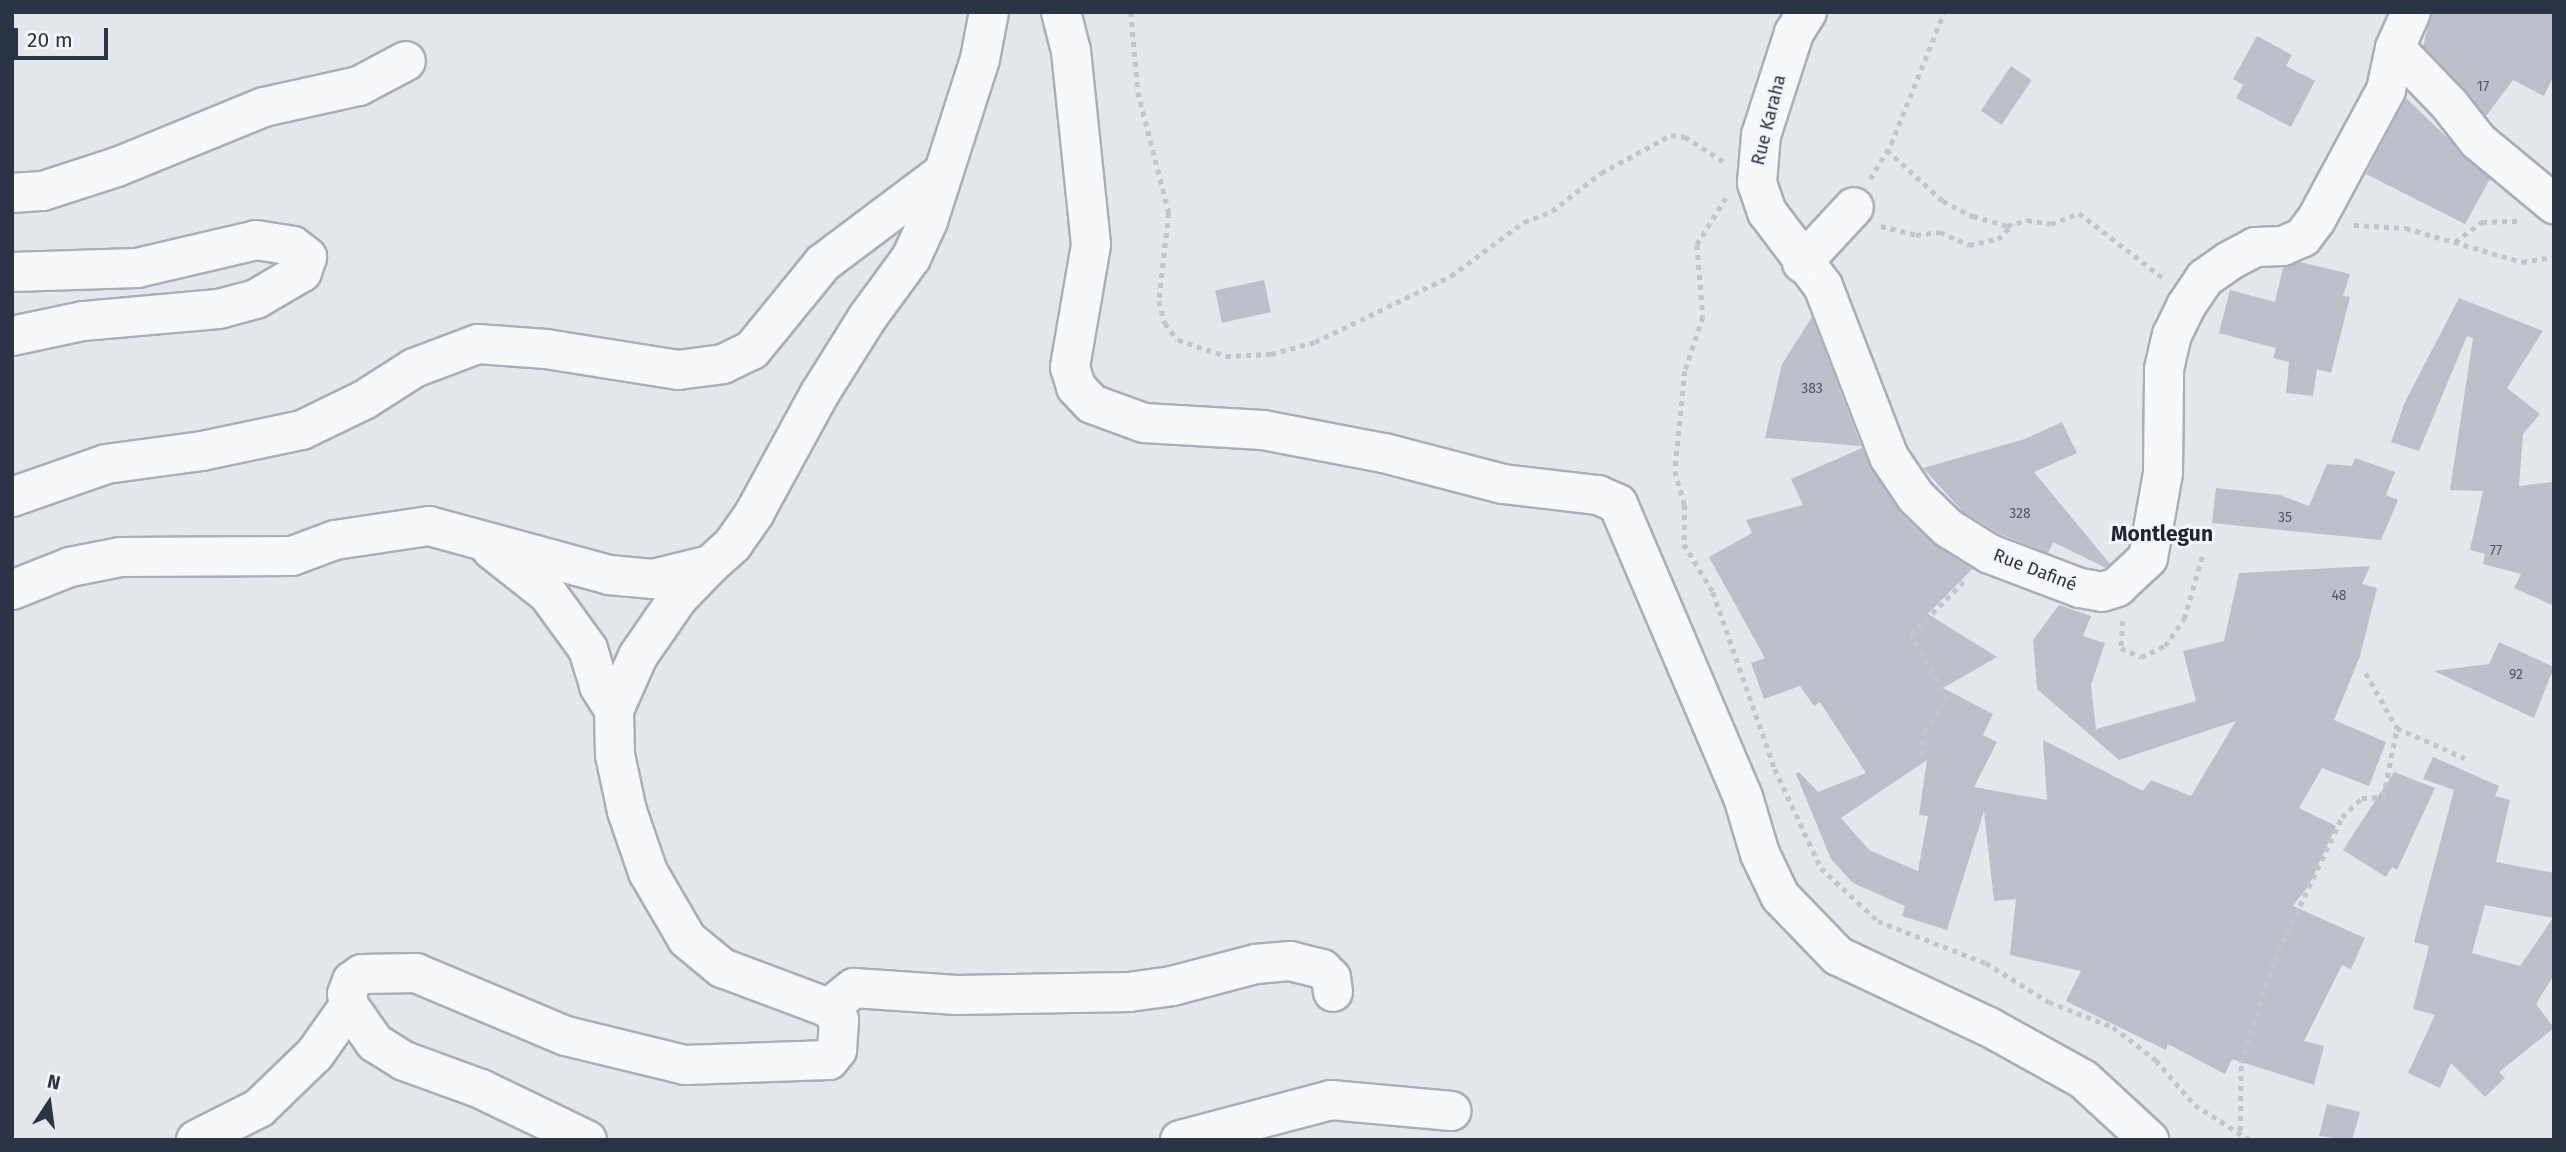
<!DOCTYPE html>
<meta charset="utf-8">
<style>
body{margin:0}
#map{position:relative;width:2566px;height:1152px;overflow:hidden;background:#e4e7ec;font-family:"Fira Sans",sans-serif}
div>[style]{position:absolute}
.building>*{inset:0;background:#bbc0ca;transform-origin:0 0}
.path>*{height:4.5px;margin-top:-2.25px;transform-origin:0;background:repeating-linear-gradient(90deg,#c2c5cb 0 5px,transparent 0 10px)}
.roads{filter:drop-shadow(2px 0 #a9aeb7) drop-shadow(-2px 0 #a9aeb7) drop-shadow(0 2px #a9aeb7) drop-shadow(0 -2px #a9aeb7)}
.minor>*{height:38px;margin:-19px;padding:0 19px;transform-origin:19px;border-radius:19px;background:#f7f8fa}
span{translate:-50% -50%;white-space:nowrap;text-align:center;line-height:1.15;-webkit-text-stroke:6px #f4f6f9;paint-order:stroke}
.number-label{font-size:14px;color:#4f5766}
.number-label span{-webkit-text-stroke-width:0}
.street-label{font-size:18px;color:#2b3445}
.quarter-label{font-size:21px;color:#1d2536;font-weight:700}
.frame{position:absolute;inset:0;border:14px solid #2b3445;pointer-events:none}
.north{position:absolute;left:14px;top:1068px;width:70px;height:70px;-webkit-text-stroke:5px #f4f6f9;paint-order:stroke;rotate:13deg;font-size:19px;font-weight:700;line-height:28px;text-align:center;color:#2b3445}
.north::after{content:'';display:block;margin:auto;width:24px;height:32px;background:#2b3445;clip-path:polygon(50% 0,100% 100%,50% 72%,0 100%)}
.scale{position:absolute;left:14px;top:28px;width:94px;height:32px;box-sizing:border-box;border:4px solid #2b3445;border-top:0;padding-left:9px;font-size:21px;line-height:24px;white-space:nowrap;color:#2b3445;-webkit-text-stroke:5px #f4f6f9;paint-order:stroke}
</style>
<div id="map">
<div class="building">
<i style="clip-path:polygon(2432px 12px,2554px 12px,2554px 75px,2544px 96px,2513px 80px,2486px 116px,2423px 46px)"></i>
<i style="clip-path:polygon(2257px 36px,2292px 55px,2286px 66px,2315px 81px,2291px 127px,2236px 98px,2243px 85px,2233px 79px)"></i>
<i style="left:2011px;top:66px;width:25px;height:54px;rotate:34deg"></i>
<i style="clip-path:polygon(2406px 98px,2490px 179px,2465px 224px,2366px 174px)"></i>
<i style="clip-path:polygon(2300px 262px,2350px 274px,2343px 296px,2350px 297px,2331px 373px,2317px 369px,2313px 396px,2286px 393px,2289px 362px,2273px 358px,2276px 348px,2219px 333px,2230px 290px,2275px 302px,2283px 268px)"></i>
<i style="left:1264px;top:280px;width:33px;height:50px;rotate:78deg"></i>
<i style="clip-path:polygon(2459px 298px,2543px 331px,2507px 388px,2540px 414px,2523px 434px,2519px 486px,2554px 482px,2554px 606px,2514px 588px,2521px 574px,2483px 564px,2485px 554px,2470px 550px,2483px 491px,2450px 490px,2473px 338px,2467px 336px,2419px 451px,2391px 442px,2405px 402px)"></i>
<i style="clip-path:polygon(1812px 317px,1861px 446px,1765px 438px,1782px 364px)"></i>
<i style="clip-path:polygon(2062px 422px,2077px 453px,2034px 472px,2110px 564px,2106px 568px,2053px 542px,2048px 553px,2000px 534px,1962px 511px,1923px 468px,2025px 439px)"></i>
<i style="clip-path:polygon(evenodd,1862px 448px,1901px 513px,1933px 544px,1972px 569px,1928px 614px,1997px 657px,1943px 688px,1993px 714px,1983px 735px,1997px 742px,1974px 787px,2047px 800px,2043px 740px,2143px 791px,2151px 780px,2191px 796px,2236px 721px,2119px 760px,2037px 689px,2033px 640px,2059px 605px,2091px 616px,2083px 636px,2105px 643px,2091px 685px,2096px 729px,2196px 701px,2183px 651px,2224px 641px,2239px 573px,2370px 566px,2362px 584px,2377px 588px,2360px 656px,2334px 720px,2386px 742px,2369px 786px,2322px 768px,2299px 808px,2336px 826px,2309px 885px,2293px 906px,2365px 938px,2351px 969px,2342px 965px,2304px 1041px,2324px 1046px,2314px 1085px,2232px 1059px,2225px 1074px,2168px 1044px,2166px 1050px,2066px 1001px,2081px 971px,2010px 955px,2016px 899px,1994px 901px,1984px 811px,1947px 930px,1902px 916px,1905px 906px,1853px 883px,1831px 859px,1796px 774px,1799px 772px,1818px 792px,1866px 773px,1820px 702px,1814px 706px,1800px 686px,1764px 699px,1751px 663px,1765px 658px,1709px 557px,1752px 533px,1746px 520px,1803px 505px,1791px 479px,1862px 448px,1927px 760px,1919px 815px,1928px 816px,1918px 871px,1869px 850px,1841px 818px,1927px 760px)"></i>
<i style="clip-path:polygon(2355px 458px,2395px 472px,2386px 495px,2398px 500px,2381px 540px,2212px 523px,2216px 488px,2280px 495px,2309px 506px,2327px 464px,2352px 466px)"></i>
<i style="clip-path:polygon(2499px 642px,2554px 667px,2534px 718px,2434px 671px,2489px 664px)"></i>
<i style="clip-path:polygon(evenodd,2433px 757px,2499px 786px,2495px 796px,2510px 800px,2496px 862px,2554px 873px,2554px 975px,2536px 1004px,2554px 1028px,2499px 1072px,2505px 1078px,2485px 1097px,2451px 1063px,2440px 1088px,2408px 1073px,2435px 1015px,2413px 1009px,2429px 946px,2414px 942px,2454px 790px,2423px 779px,2433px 757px,2485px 905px,2553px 918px,2520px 966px,2472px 953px,2485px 905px)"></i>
<i style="clip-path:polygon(2394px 772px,2435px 788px,2397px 870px,2392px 867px,2386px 877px,2343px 850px)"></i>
<i style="clip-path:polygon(2327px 1104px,2360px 1112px,2352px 1140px,2319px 1136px)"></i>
</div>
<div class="path">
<i style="left:1131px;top:12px;width:80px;rotate:85deg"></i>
<i style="left:1138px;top:92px;width:125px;rotate:75.6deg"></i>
<i style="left:1169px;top:213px;width:89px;rotate:96.5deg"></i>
<i style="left:1159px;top:301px;width:23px;rotate:75deg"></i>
<i style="left:1165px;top:323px;width:21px;rotate:53deg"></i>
<i style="left:1178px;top:340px;width:51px;rotate:18.4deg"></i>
<i style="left:1226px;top:356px;width:45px;rotate:-2.5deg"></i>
<i style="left:1271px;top:354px;width:46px;rotate:-15.3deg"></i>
<i style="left:1315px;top:342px;width:151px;rotate:-25.9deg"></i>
<i style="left:1451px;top:276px;width:91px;rotate:-36.5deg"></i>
<i style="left:1524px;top:222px;width:30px;rotate:-21deg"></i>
<i style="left:1552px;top:211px;width:62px;rotate:-37.8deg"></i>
<i style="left:1601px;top:173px;width:80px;rotate:-28.5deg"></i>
<i style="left:1671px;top:135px;width:14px;rotate:8deg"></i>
<i style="left:1685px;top:137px;width:49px;rotate:32.4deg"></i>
<i style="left:1887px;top:150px;width:76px;rotate:42.3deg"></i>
<i style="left:1943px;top:201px;width:34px;rotate:27deg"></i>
<i style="left:1973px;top:216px;width:35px;rotate:16deg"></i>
<i style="left:2007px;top:226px;width:21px;rotate:-17deg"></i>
<i style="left:2027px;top:220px;width:24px;rotate:9deg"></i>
<i style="left:2051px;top:224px;width:30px;rotate:-21deg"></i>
<i style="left:2079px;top:213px;width:106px;rotate:37.7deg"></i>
<i style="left:1870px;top:179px;width:41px;rotate:-59deg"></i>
<i style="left:1891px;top:144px;width:142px;rotate:-68.1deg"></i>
<i style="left:1726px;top:198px;width:55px;rotate:121.7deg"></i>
<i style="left:1697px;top:245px;width:72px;rotate:85.2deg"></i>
<i style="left:1703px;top:317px;width:57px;rotate:108.4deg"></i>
<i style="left:1685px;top:371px;width:100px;rotate:95.7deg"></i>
<i style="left:1675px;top:471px;width:35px;rotate:74deg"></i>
<i style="left:1685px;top:505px;width:39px;rotate:91deg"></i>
<i style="left:1684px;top:544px;width:56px;rotate:58.9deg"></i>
<i style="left:1713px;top:592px;width:188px;rotate:70.7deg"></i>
<i style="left:1775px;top:769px;width:109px;rotate:65.1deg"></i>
<i style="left:1821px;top:868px;width:78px;rotate:42.9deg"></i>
<i style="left:1878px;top:921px;width:116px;rotate:21.3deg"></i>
<i style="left:1986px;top:963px;width:74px;rotate:31.8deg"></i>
<i style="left:2049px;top:1002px;width:69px;rotate:21.3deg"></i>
<i style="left:2113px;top:1027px;width:54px;rotate:37.5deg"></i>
<i style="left:2156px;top:1060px;width:60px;rotate:49.1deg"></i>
<i style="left:2195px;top:1105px;width:65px;rotate:32.5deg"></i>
<i style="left:2354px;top:225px;width:52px;rotate:3.3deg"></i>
<i style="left:2406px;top:228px;width:121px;rotate:16.3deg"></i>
<i style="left:2522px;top:262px;width:32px;rotate:-9deg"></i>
<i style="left:1881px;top:226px;width:36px;rotate:14deg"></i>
<i style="left:1916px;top:235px;width:24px;rotate:-7deg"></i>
<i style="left:1940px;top:232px;width:32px;rotate:24deg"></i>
<i style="left:1969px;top:245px;width:30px;rotate:-12deg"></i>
<i style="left:1998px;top:239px;width:21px;rotate:-45deg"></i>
<i style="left:2455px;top:242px;width:34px;rotate:-37deg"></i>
<i style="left:2482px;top:222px;width:38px;rotate:-2deg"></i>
<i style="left:2123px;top:621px;width:27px;rotate:94deg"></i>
<i style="left:2121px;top:648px;width:22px;rotate:24deg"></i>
<i style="left:2141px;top:657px;width:26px;rotate:-25deg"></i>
<i style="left:2165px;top:646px;width:33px;rotate:-55deg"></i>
<i style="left:2184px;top:619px;width:69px;rotate:-73.9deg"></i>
<i style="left:2366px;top:673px;width:63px;rotate:60.6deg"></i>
<i style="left:2397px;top:728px;width:74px;rotate:23.8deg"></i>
<i style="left:1921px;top:756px;width:25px;rotate:-83deg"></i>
<i style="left:1924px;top:731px;width:39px;rotate:-54deg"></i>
<i style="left:1947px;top:699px;width:73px;rotate:-119.4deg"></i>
<i style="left:1911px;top:635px;width:77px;rotate:-45.5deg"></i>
<i style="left:2240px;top:1131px;width:68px;rotate:-89.2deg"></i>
<i style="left:2241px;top:1063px;width:108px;rotate:-72.2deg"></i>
<i style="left:2274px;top:960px;width:158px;rotate:-64.6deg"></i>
<i style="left:2342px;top:817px;width:28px;rotate:-44deg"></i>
<i style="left:2362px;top:798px;width:21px;rotate:-3deg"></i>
<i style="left:2383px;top:797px;width:70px;rotate:-78.5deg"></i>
</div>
<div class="roads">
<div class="minor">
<i style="left:1061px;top:12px;width:40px;rotate:75.6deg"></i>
<i style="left:1071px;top:51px;width:195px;rotate:84.1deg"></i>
<i style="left:1091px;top:245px;width:124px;rotate:99.8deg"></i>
<i style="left:1070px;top:367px;width:21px;rotate:73deg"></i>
<i style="left:1076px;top:387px;width:23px;rotate:47deg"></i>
<i style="left:1092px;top:404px;width:55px;rotate:20.1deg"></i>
<i style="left:1144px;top:423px;width:119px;rotate:3.4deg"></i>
<i style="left:1263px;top:430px;width:123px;rotate:10.8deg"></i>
<i style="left:1384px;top:453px;width:123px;rotate:14.6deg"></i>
<i style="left:1503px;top:484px;width:96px;rotate:6.6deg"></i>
<i style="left:1598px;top:495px;width:22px;rotate:24deg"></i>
<i style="left:1618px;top:504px;width:319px;rotate:66.9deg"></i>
<i style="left:1743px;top:797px;width:59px;rotate:73.4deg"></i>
<i style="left:1760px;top:854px;width:47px;rotate:64.5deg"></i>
<i style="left:1780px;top:896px;width:83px;rotate:46deg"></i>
<i style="left:1838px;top:956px;width:167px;rotate:25.2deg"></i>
<i style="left:1989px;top:1027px;width:107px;rotate:29deg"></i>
<i style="left:2083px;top:1079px;width:90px;rotate:42.7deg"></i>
<i style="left:1807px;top:12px;width:25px;rotate:122deg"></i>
<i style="left:1794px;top:33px;width:107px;rotate:107.9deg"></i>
<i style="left:1761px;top:135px;width:48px;rotate:94.8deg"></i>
<i style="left:1757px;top:183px;width:31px;rotate:71deg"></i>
<i style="left:1767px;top:212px;width:93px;rotate:52.9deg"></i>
<i style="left:1823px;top:286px;width:183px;rotate:68.9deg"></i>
<i style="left:1889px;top:457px;width:48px;rotate:56deg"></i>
<i style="left:1916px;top:497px;width:45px;rotate:44.1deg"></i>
<i style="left:1948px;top:528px;width:49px;rotate:31.8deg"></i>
<i style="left:1990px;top:554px;width:96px;rotate:20.7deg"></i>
<i style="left:2080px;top:588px;width:22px;rotate:10deg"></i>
<i style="left:2102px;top:592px;width:16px;rotate:-18deg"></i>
<i style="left:2117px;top:587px;width:42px;rotate:-43.1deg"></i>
<i style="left:2148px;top:558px;width:86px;rotate:-80deg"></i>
<i style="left:2163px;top:473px;width:104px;rotate:-89.4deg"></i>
<i style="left:2164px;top:369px;width:35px;rotate:-77deg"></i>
<i style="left:2172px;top:335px;width:32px;rotate:-64deg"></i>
<i style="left:2186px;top:306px;width:34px;rotate:-56deg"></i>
<i style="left:2205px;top:278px;width:29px;rotate:-35deg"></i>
<i style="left:2229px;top:261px;width:30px;rotate:-28deg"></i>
<i style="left:2255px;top:247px;width:28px;rotate:-2deg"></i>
<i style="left:2283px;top:246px;width:22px;rotate:-24deg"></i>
<i style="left:2303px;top:237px;width:21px;rotate:-53deg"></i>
<i style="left:2316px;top:220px;width:148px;rotate:-61.7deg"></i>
<i style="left:2386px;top:90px;width:43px;rotate:-77.9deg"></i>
<i style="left:2395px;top:48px;width:39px;rotate:-66deg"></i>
<i style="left:2395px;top:48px;width:78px;rotate:46deg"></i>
<i style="left:2449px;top:104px;width:47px;rotate:51.9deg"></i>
<i style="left:2478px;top:141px;width:99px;rotate:39.7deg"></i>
<i style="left:12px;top:193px;width:31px;rotate:-4deg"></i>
<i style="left:43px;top:191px;width:78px;rotate:-18deg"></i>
<i style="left:117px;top:167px;width:159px;rotate:-22.2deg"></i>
<i style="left:264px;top:107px;width:97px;rotate:-12.5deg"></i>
<i style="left:359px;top:86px;width:53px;rotate:-28deg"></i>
<i style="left:1802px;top:263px;width:76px;rotate:-47.1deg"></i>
<i style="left:12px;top:272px;width:125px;rotate:-1.8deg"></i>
<i style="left:137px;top:268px;width:122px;rotate:-13.2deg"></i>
<i style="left:256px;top:240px;width:37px;rotate:9deg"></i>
<i style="left:293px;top:246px;width:18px;rotate:38deg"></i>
<i style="left:307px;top:257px;width:16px;rotate:108deg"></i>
<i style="left:302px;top:272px;width:53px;rotate:149.6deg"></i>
<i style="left:256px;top:299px;width:39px;rotate:165deg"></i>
<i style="left:218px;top:309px;width:136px;rotate:174.9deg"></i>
<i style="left:83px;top:321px;width:73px;rotate:168.1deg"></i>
<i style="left:12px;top:497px;width:100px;rotate:-19.3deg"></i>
<i style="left:106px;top:464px;width:97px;rotate:-7.7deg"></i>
<i style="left:202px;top:451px;width:102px;rotate:-11.9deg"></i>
<i style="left:302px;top:430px;width:69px;rotate:-25.8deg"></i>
<i style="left:364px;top:400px;width:59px;rotate:-32.6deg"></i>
<i style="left:414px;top:368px;width:68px;rotate:-20.6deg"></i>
<i style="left:478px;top:344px;width:68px;rotate:4.2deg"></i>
<i style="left:546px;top:349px;width:134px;rotate:9deg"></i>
<i style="left:678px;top:370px;width:45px;rotate:-7.6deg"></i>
<i style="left:723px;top:364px;width:32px;rotate:-26deg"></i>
<i style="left:752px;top:350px;width:112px;rotate:-50.8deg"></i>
<i style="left:823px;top:263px;width:150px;rotate:-36.9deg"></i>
<i style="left:491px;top:549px;width:73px;rotate:38.3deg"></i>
<i style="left:548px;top:594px;width:68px;rotate:54deg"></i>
<i style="left:588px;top:649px;width:39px;rotate:73deg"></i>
<i style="left:599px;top:686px;width:28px;rotate:58deg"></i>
<i style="left:12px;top:590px;width:62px;rotate:-21.6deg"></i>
<i style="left:70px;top:567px;width:51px;rotate:-11.3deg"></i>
<i style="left:120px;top:557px;width:172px;rotate:-0.3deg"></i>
<i style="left:292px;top:556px;width:46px;rotate:-20.4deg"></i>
<i style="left:335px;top:540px;width:95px;rotate:-8.5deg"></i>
<i style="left:429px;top:526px;width:187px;rotate:15.2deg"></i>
<i style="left:609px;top:575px;width:44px;rotate:5.2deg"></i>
<i style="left:653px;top:579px;width:59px;rotate:-13.8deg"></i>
<i style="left:710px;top:565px;width:31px;rotate:-42deg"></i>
<i style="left:733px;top:544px;width:39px;rotate:-55deg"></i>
<i style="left:755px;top:512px;width:136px;rotate:-61.4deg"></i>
<i style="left:820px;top:393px;width:89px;rotate:-57.9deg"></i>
<i style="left:867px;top:318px;width:74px;rotate:-53.7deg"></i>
<i style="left:911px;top:258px;width:41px;rotate:-65.3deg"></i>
<i style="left:928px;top:221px;width:170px;rotate:-72.2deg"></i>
<i style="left:980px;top:59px;width:48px;rotate:-79.2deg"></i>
<i style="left:829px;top:1008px;width:32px;rotate:-39deg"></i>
<i style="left:854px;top:988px;width:103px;rotate:3.9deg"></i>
<i style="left:957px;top:995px;width:172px;rotate:-1deg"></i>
<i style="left:1129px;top:992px;width:43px;rotate:-7.9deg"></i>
<i style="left:1172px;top:986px;width:87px;rotate:-14.7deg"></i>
<i style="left:1256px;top:964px;width:34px;rotate:-5deg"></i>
<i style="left:1290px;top:961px;width:33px;rotate:14deg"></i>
<i style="left:1322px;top:969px;width:13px;rotate:45deg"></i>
<i style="left:1331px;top:978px;width:14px;rotate:82deg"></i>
<i style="left:196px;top:1140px;width:71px;rotate:-26.9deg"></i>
<i style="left:259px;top:1108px;width:78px;rotate:-44deg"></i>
<i style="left:315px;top:1054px;width:59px;rotate:-54.7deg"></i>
<i style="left:587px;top:1140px;width:118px;rotate:-154.3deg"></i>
<i style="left:481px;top:1089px;width:82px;rotate:-160deg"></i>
<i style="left:404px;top:1061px;width:34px;rotate:-148deg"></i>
<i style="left:375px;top:1043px;width:45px;rotate:-125.1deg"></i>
<i style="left:349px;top:1006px;width:12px;rotate:-99deg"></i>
<i style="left:347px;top:994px;width:14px;rotate:-69deg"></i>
<i style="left:352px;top:981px;width:12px;rotate:-35deg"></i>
<i style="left:362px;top:974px;width:54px;rotate:-1.1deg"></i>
<i style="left:416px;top:973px;width:163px;rotate:22.8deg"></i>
<i style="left:566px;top:1036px;width:122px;rotate:13.7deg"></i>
<i style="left:685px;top:1065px;width:144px;rotate:-2deg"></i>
<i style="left:829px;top:1060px;width:13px;rotate:-51deg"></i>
<i style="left:837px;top:1050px;width:30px;rotate:-86deg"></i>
<i style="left:839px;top:1020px;width:16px;rotate:-130deg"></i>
<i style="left:829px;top:1008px;width:114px;rotate:-159.5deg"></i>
<i style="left:722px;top:968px;width:45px;rotate:-140.4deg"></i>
<i style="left:687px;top:939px;width:78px;rotate:-120.2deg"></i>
<i style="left:648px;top:872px;width:65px;rotate:-109deg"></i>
<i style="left:627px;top:811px;width:57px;rotate:-102.1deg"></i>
<i style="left:615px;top:755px;width:45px;rotate:-91.3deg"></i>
<i style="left:614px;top:710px;width:59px;rotate:-66deg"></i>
<i style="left:638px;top:656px;width:70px;rotate:-55.4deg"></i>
<i style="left:678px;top:598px;width:46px;rotate:-45.9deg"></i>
<i style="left:1180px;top:1140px;width:156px;rotate:-14.8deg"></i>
<i style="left:1331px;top:1100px;width:121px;rotate:5.2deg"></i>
</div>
</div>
<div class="number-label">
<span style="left:2483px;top:87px">17</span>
<span style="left:1812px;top:389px">383</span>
<span style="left:2020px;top:514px">328</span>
<span style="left:2285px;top:518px">35</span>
<span style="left:2496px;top:551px">77</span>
<span style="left:2339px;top:596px">48</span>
<span style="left:2516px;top:675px">92</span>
</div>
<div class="street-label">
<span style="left:1769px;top:120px;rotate:-76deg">Rue Karaha</span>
<span style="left:2035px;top:570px;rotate:21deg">Rue Dafiné</span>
</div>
<div class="quarter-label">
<span style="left:2162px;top:534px">Montlegun</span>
</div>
<div class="frame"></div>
<div class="north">N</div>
<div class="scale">20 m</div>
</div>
